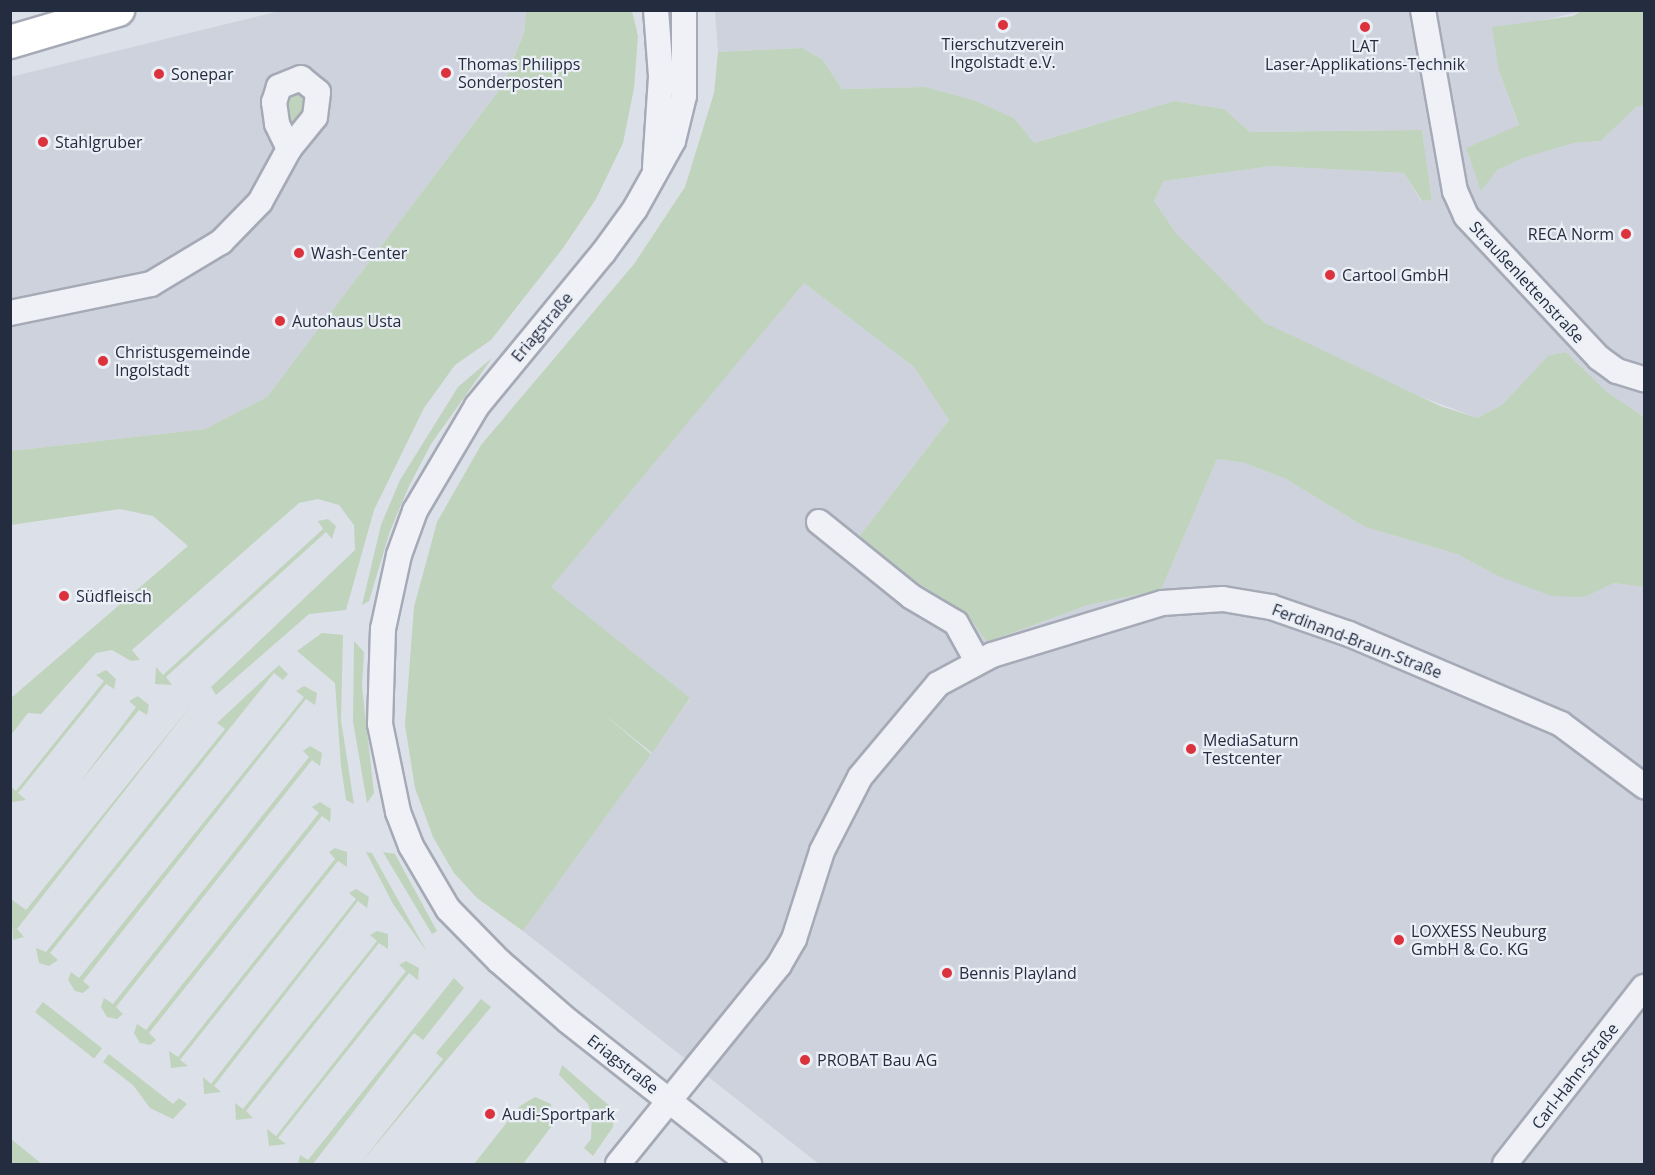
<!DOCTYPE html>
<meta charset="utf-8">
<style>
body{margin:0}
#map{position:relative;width:1655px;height:1175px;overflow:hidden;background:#dce0e8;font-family:"Open Sans",sans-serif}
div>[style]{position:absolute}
.built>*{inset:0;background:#ced2dd}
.green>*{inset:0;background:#c0d3bc;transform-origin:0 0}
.roads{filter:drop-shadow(2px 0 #a5aab6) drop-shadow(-2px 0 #a5aab6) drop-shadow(0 2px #a5aab6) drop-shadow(0 -2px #a5aab6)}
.minor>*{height:24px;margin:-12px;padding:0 12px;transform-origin:12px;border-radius:12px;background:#eff1f6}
.major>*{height:32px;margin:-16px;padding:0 16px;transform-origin:16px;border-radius:16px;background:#fff}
.dots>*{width:16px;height:16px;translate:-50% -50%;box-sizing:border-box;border:3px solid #ebeff6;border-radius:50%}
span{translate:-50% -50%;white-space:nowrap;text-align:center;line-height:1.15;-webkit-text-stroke:4.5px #ebeff6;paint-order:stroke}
.poi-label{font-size:16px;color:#242c40}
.left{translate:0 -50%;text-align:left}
.right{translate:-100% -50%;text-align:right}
.street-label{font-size:16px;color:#242c40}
.frame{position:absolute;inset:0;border:12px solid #242c40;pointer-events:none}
</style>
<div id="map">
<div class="built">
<i style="clip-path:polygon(280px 11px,526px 11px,524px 31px,503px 85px,267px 397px,205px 429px,11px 451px,10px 77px)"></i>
<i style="clip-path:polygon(715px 11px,1583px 11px,1535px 22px,1499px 71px,1519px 126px,1466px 148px,1481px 190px,1496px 170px,1523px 158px,1574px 143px,1601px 141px,1636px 107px,1644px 105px,1644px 417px,1607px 392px,1566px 352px,1503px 404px,1478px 418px,1392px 386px,1265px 323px,1176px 233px,1154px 201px,1164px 181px,1271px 166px,1404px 173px,1421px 201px,1432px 200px,1422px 130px,1250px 132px,1224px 109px,1174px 101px,1033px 143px,1014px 118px,974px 100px,925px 87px,842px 89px,822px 59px,802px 48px,718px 52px)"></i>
<i style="clip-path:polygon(804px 283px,914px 367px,949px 420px,858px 538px,892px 567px,966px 613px,987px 642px,1088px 605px,1161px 590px,1217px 459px,1245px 463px,1286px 479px,1365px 527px,1457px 554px,1498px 576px,1585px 597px,1614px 583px,1644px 587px,1644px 1164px,819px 1164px,523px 931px,690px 699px,550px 587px)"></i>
</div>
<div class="green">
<i style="clip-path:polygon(1583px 10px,1644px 11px,1644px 105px,1636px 107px,1601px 141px,1574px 143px,1523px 158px,1497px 170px,1481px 191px,1466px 148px,1519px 125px,1499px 71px,1492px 27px,1573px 16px)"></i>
<i style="clip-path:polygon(526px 11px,632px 11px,638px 36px,634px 88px,623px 143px,596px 199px,563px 248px,491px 340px,455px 365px,424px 408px,374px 510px,346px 610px,309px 614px,216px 695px,211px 687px,355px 550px,354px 525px,339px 505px,318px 499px,299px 503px,132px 650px,140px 660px,131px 661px,112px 650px,96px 653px,41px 714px,28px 713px,11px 735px,11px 698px,188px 546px,153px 516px,120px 509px,11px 525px,11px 451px,205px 429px,267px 397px,503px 85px,524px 32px)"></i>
<i style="clip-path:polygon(802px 48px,822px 59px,842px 89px,925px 87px,974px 100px,1014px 118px,1034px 143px,1174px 101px,1224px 109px,1250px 132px,1422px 130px,1432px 200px,1422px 201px,1404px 173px,1271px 166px,1164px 181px,1154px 201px,1176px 233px,1265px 323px,1440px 406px,1478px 418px,1503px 404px,1548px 356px,1566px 352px,1607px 392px,1644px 417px,1644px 587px,1614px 583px,1585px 597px,1552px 596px,1498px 576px,1457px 554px,1365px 527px,1286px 479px,1245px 463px,1217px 459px,1161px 590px,1088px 605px,987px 642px,966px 613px,892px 567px,858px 538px,949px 420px,914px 367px,804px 283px,551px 587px,690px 698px,652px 753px,600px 711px,651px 754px,523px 931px,516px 926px,477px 898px,454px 873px,433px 837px,415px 788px,405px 725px,414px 607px,437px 522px,481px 445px,634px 264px,685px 187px,714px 93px,718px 52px)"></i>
<i style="clip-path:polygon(296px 90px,304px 92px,309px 107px,296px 123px,290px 121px,286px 104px)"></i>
<i style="clip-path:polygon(492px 358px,431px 444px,409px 486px,390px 531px,369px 601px,362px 605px,381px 525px,400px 480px,458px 387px)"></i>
<i style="clip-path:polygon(328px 519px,336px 526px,332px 539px,326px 532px,166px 677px,172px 685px,155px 684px,156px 667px,163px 675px,323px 529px,318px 521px)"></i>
<i style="clip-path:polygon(322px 633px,343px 635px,341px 720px,354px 804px,346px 800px,341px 766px,335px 683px,297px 651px)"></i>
<i style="clip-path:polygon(354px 641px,364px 652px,362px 687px,374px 793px,367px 803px,353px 721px)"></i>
<i style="clip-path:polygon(279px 665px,288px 674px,283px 680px,274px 673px,50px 953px,58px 960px,49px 966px,39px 963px,36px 948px,46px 952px,225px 729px,217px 723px)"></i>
<i style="clip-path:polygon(106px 670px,116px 679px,114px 689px,106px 684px,18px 793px,26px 800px,11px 802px,11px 787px,16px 791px,104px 681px,96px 675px)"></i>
<i style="clip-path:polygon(304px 686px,317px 693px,315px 705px,306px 699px,83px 981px,90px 987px,83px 993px,75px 991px,68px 980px,71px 972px,79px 978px,304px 697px,296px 691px)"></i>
<i style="clip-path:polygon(138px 696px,149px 705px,147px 715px,139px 710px,81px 781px,136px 707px,129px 701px)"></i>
<i style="clip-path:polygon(193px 703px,17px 929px,24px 937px,13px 940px,11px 899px,26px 910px)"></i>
<i style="clip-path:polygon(310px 746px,322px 753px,320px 766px,312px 760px,116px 1007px,123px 1014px,117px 1019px,107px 1017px,101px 1007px,104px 998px,113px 1004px,309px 757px,303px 751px)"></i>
<i style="clip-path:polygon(320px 802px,331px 809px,330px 822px,322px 816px,149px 1033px,156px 1040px,150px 1045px,140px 1043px,134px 1033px,137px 1024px,146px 1030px,319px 813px,312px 807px)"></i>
<i style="clip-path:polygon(335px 848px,347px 852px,347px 867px,338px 861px,180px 1060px,188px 1066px,171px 1068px,169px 1051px,178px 1057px,335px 859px,329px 852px)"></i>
<i style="clip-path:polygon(366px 852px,372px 853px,427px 952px,393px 904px)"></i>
<i style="clip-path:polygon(383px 852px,395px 854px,437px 931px,432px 934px)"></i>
<i style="clip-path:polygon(356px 889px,369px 897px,367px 908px,358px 901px,214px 1086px,221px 1092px,204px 1094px,203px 1077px,211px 1084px,356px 899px,349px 893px)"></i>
<i style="clip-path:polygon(377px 931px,388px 934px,388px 949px,379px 943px,246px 1111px,253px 1118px,236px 1120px,235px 1103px,243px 1109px,377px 941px,370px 935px)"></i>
<i style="clip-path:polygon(406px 961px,419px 968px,418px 980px,409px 973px,278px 1138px,286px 1144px,269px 1146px,267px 1129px,276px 1136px,406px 971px,399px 965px)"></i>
<i style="clip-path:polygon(454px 978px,464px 988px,423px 1040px,414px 1033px,313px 1164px,298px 1164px,300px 1155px,308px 1160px)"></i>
<i style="clip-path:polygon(481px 999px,491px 1007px,360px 1164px,443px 1059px,436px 1053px)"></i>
<i style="left:43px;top:1002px;width:75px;height:13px;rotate:38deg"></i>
<i style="clip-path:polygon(109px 1054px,173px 1104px,179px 1098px,187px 1104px,173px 1119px,150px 1108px,133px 1085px,103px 1062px)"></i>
<i style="clip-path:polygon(562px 1065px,612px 1108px,613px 1127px,593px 1156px,584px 1148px,591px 1139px,592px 1116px,588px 1104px,559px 1075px)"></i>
<i style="clip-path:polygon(535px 1097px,551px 1104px,554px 1123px,523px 1164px,474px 1164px,520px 1106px)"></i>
<i style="clip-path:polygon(11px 1139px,42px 1164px,11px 1164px)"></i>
</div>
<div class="roads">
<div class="minor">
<i style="left:684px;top:10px;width:86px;rotate:90deg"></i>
<i style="left:684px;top:96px;width:46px;rotate:103.7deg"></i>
<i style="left:673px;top:141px;width:78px;rotate:119.2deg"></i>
<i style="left:635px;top:209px;width:54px;rotate:126deg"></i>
<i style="left:603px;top:253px;width:198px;rotate:129.5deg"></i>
<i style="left:477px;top:406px;width:122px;rotate:120.6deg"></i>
<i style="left:415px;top:511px;width:47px;rotate:110deg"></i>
<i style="left:399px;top:555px;width:76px;rotate:102.2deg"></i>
<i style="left:383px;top:629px;width:95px;rotate:91.8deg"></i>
<i style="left:380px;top:724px;width:90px;rotate:78.4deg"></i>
<i style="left:398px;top:812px;width:36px;rotate:69deg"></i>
<i style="left:411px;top:846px;width:73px;rotate:59.6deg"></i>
<i style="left:448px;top:909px;width:73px;rotate:45.6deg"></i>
<i style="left:499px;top:961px;width:91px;rotate:41deg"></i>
<i style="left:568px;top:1021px;width:231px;rotate:38.3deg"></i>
<i style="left:1423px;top:10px;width:184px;rotate:80deg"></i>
<i style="left:1455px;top:191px;width:27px;rotate:66deg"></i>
<i style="left:1466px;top:216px;width:195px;rotate:46.9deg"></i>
<i style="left:1599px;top:358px;width:22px;rotate:36deg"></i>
<i style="left:1617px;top:371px;width:28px;rotate:17deg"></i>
<i style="left:655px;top:167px;width:91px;rotate:-86.2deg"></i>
<i style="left:661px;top:76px;width:66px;rotate:-94.3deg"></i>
<i style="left:10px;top:313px;width:144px;rotate:-11.6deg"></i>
<i style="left:151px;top:284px;width:82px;rotate:-31deg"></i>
<i style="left:221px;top:242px;width:56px;rotate:-45.7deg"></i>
<i style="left:260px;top:202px;width:60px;rotate:-61.3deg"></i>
<i style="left:289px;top:149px;width:41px;rotate:-50.9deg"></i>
<i style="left:315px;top:117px;width:25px;rotate:-83deg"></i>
<i style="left:318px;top:92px;width:22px;rotate:-141deg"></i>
<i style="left:301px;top:78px;width:24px;rotate:158deg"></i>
<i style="left:279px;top:87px;width:16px;rotate:108deg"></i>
<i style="left:274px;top:102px;width:22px;rotate:82deg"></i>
<i style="left:277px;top:124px;width:28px;rotate:64deg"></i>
<i style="left:819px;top:522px;width:119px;rotate:38.9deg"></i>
<i style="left:912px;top:597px;width:51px;rotate:30.6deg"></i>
<i style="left:956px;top:623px;width:43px;rotate:61.1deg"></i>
<i style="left:618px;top:1164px;width:256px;rotate:-51deg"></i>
<i style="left:779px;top:965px;width:30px;rotate:-60deg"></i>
<i style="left:794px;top:939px;width:92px;rotate:-72.3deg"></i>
<i style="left:822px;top:851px;width:83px;rotate:-62.8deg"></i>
<i style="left:860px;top:777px;width:121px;rotate:-50deg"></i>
<i style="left:938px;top:684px;width:61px;rotate:-28.2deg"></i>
<i style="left:992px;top:655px;width:178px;rotate:-17deg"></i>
<i style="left:1162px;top:603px;width:61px;rotate:-3.8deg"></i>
<i style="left:1223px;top:599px;width:49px;rotate:9.5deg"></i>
<i style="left:1271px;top:607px;width:83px;rotate:19.1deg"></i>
<i style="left:1349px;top:634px;width:230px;rotate:23deg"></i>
<i style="left:1561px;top:724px;width:104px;rotate:36.8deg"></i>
<i style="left:1505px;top:1164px;width:225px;rotate:-51.9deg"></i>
</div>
<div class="major">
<i style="left:10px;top:42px;width:113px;rotate:-16.5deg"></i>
</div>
</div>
<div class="dots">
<i style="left:1003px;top:25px;background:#dc323d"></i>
<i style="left:1365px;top:27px;background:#dc323d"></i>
<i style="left:446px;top:73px;background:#dc323d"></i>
<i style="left:159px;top:74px;background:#dc323d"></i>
<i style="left:43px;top:142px;background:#dc323d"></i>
<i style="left:1626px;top:234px;background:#dc323d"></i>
<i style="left:299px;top:253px;background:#dc323d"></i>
<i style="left:1330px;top:275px;background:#dc323d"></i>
<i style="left:280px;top:321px;background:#dc323d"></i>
<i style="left:103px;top:361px;background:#dc323d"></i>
<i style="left:64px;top:596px;background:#dc323d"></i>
<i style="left:1191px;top:749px;background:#dc323d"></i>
<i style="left:1399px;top:940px;background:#dc323d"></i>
<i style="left:947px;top:973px;background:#dc323d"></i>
<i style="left:805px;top:1060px;background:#dc323d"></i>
<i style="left:490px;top:1114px;background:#dc323d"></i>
</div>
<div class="poi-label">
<span style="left:1003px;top:53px">Tierschutzverein<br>Ingolstadt e.V.</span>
<span style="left:1365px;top:55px">LAT<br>Laser-Applikations-Technik</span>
<span class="left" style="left:458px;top:73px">Thomas Philipps<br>Sonderposten</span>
<span class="left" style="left:171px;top:74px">Sonepar</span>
<span class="left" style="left:55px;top:142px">Stahlgruber</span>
<span class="right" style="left:1614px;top:234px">RECA Norm</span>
<span class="left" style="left:311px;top:253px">Wash-Center</span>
<span class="left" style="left:1342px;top:275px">Cartool GmbH</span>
<span class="left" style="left:292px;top:321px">Autohaus Usta</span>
<span class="left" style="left:115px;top:361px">Christusgemeinde<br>Ingolstadt</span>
<span class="left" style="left:76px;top:596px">Südfleisch</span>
<span class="left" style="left:1203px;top:749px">MediaSaturn<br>Testcenter</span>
<span class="left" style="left:1411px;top:940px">LOXXESS Neuburg<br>GmbH &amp; Co. KG</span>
<span class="left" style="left:959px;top:973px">Bennis Playland</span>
<span class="left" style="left:817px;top:1060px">PROBAT Bau AG</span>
<span class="left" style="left:502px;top:1114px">Audi-Sportpark</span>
</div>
<div class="street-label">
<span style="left:1527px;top:282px;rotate:47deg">Straußenlettenstraße</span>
<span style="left:542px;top:327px;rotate:-50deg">Eriagstraße</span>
<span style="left:1357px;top:641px;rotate:21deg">Ferdinand-Braun-Straße</span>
<span style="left:623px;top:1064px;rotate:38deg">Eriagstraße</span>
<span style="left:1575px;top:1076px;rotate:-52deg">Carl-Hahn-Straße</span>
</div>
<div class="frame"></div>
</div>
